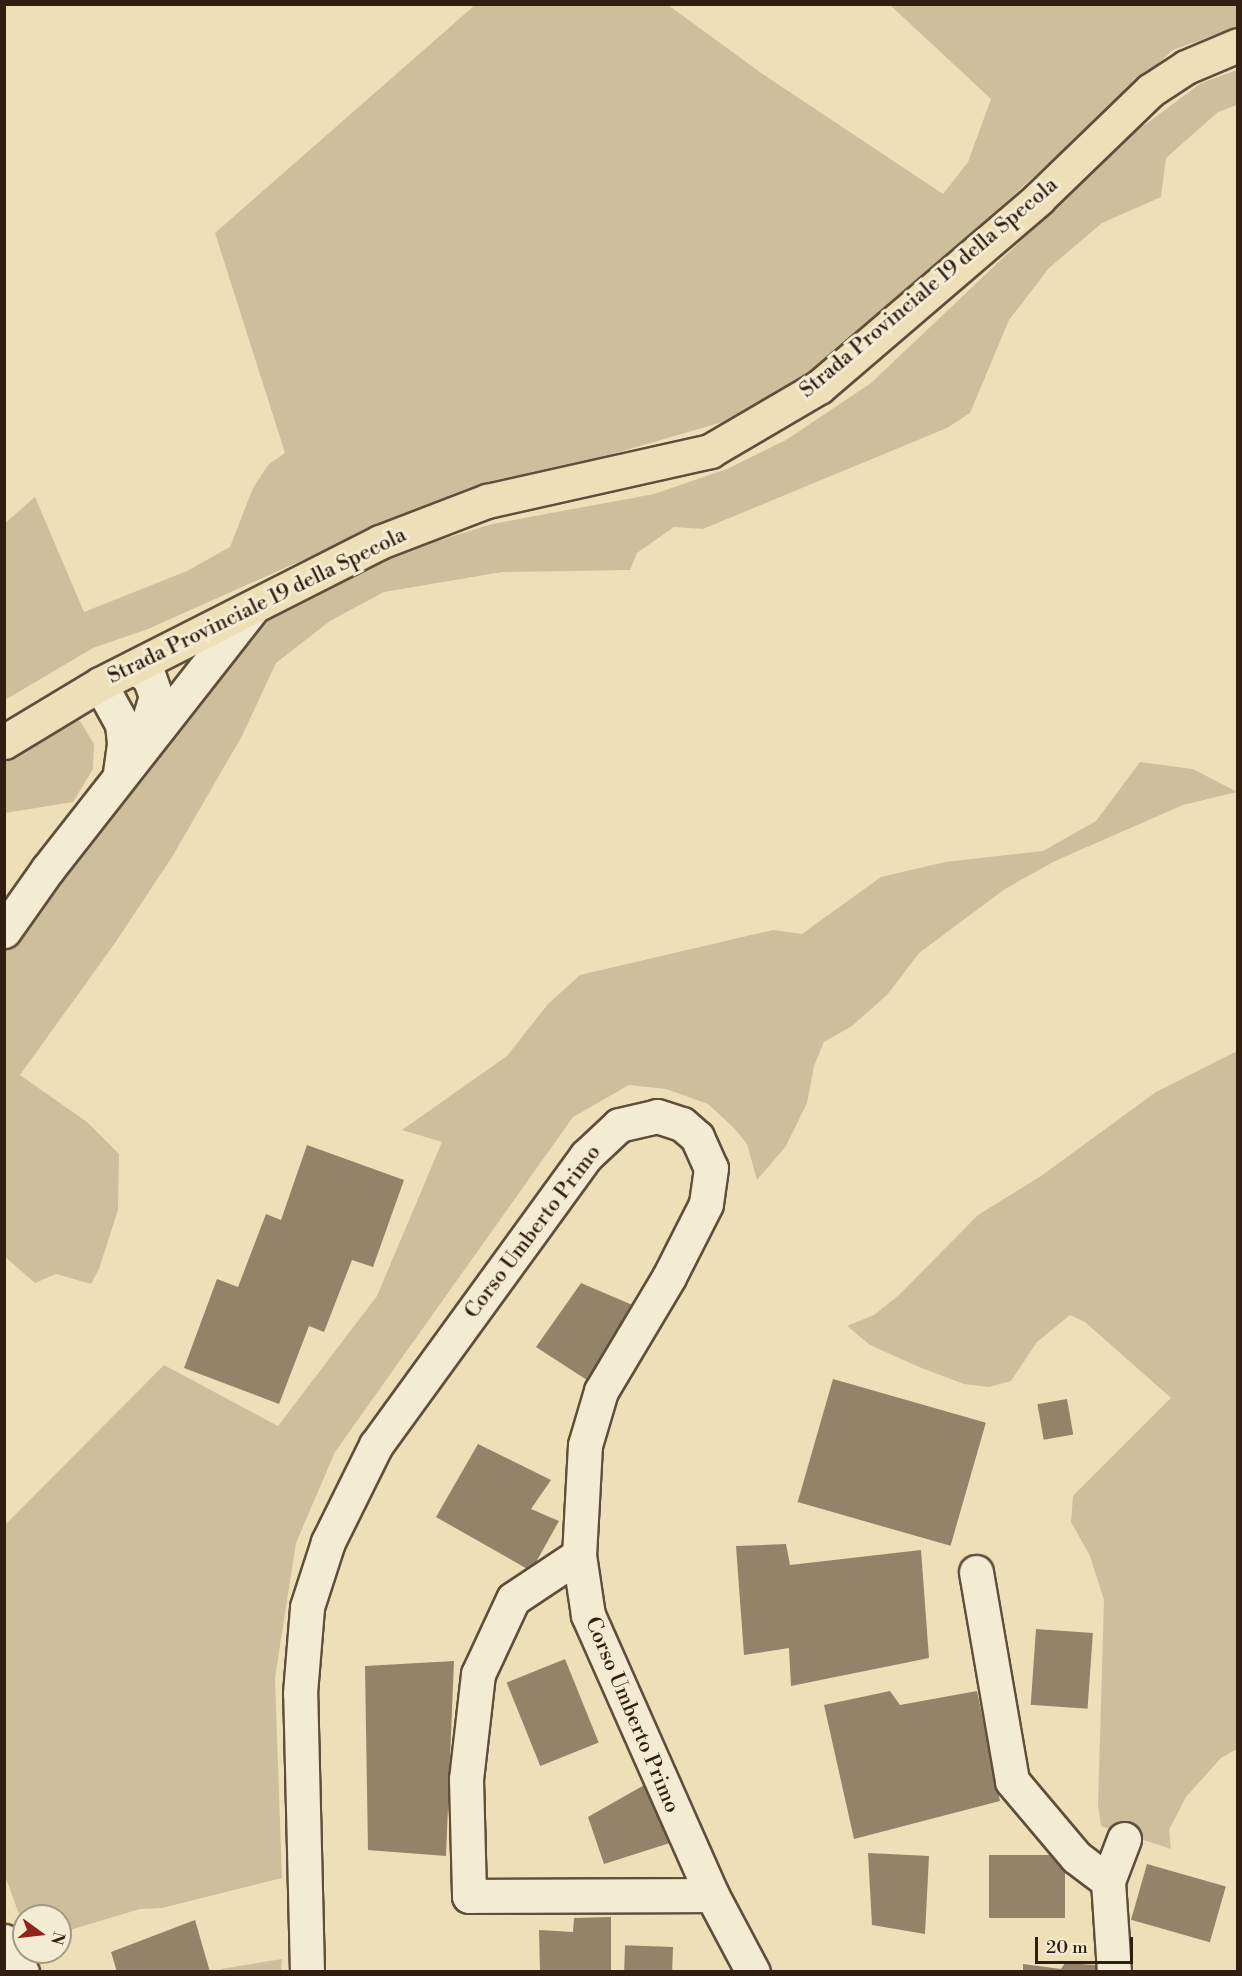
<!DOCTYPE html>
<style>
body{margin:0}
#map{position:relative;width:1242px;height:1976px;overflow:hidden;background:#ede0b9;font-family:"Libre Bodoni",serif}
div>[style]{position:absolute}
.green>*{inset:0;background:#cdbf9c}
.building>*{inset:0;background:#938368;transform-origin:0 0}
.roads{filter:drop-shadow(2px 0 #604e3b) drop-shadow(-2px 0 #604e3b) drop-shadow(0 2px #604e3b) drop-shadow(0 -2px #604e3b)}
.minor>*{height:33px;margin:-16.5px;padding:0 16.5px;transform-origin:16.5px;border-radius:16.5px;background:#f3ebd2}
.major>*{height:33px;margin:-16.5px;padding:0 16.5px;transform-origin:16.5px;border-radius:16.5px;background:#ede0b9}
span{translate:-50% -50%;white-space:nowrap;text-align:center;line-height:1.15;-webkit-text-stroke:6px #f3ebd2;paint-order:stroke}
.street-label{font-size:21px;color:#311e11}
.frame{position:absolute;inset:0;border:6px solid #311e11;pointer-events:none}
.north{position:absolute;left:12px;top:1904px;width:60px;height:60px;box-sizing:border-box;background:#f3ebd2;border:2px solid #a59985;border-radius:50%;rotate:105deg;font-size:16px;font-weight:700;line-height:24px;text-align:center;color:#311e11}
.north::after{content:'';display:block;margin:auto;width:21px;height:27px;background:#8f2418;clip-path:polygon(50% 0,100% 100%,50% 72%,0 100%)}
.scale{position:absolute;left:1035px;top:1937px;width:98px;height:27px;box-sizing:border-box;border:3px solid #311e11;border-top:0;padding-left:8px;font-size:18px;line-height:21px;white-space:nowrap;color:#311e11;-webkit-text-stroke:4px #f3ebd2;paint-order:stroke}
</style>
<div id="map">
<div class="green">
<i style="clip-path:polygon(475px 5px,668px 5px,764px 75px,943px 194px,968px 162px,991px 99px,890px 5px,1237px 5px,1237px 27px,1173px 50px,876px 320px,798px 381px,723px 422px,408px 513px,148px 629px,93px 648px,5px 700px,4px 524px,35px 497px,84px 612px,187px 571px,230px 547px,253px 488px,268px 465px,285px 453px,215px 233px)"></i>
<i style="clip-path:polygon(1237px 70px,1237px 105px,1218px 112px,1166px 158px,1161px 197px,1102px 223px,1049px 268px,1009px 320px,970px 413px,947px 428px,703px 529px,674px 527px,637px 553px,630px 570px,502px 572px,384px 592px,330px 621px,276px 663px,242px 736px,172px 857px,115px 943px,20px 1075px,87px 1122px,119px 1154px,118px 1210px,99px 1269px,91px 1284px,56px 1274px,35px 1283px,5px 1257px,4px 953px,223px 668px,267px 618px,332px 581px,395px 554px,492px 524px,654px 494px,727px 469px,786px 440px,871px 383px,1138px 130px,1201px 83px)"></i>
<i style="clip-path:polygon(56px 718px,80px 721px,94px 744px,93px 769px,73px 802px,5px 813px,5px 758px)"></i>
<i style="clip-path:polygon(1140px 762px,1193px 769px,1237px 792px,1183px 805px,1055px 861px,1005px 889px,919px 953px,887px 995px,852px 1026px,824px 1042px,814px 1066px,807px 1103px,786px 1146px,757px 1180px,747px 1144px,734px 1128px,708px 1104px,666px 1089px,629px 1085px,573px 1117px,335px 1452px,296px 1543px,275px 1678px,282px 1878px,162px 1908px,140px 1909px,60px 1933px,60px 1916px,24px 1916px,24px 1928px,4px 1873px,5px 1525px,164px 1365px,278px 1426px,377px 1296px,442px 1142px,402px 1130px,507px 1056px,548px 1004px,580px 975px,773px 930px,802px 934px,881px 877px,945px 862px,1043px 851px,1096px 821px)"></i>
<i style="clip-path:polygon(1237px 1051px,1237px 1749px,1221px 1758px,1186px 1797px,1169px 1830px,1171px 1849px,1101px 1826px,1098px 1805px,1104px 1600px,1090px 1556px,1071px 1522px,1073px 1496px,1171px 1398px,1085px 1322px,1070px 1315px,1037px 1342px,1011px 1381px,989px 1387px,964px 1384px,919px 1367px,870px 1345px,847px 1326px,874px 1315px,899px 1295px,978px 1215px,1041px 1176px,1156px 1092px)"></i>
<i style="clip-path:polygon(282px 1959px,281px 1971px,222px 1971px,221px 1969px)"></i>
</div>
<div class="building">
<i style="clip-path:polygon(307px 1145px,404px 1180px,373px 1267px,352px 1260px,324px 1332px,309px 1326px,279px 1404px,184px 1368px,217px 1279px,238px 1287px,266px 1214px,281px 1220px)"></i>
<i style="clip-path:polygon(581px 1283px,637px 1307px,590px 1382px,536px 1347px)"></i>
<i style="left:833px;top:1379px;width:159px;height:128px;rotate:16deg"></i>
<i style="left:1067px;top:1399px;width:36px;height:30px;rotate:80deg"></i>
<i style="clip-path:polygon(478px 1444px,551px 1480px,531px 1509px,559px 1521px,531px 1571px,436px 1517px)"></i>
<i style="clip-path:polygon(786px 1544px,790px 1565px,921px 1550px,929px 1658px,791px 1686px,789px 1648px,744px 1655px,736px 1546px)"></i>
<i style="left:1036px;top:1629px;width:57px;height:76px;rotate:4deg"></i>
<i style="left:565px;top:1659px;width:90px;height:63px;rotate:68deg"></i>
<i style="clip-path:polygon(454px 1661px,446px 1856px,368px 1850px,365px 1666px)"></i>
<i style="clip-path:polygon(890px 1691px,900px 1705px,977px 1691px,1000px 1801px,854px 1839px,824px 1705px)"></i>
<i style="clip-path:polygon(646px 1784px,673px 1842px,604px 1864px,588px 1817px)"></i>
<i style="clip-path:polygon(868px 1853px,929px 1856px,925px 1934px,872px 1925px)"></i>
<i style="left:989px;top:1855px;width:76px;height:63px"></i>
<i style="left:1147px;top:1864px;width:82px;height:58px;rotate:16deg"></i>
<i style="clip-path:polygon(611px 1917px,611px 1972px,540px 1972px,539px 1930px,573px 1932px,574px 1918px)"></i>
<i style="clip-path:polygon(195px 1920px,210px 1972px,117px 1972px,111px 1952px)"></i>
<i style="left:673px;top:1947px;width:25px;height:48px;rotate:92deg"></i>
<i style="clip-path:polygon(1065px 1963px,1096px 1965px,1096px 1972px,1023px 1972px,1023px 1964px,1061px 1969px)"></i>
</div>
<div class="roads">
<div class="minor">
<i style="left:134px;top:667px;width:18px;rotate:34deg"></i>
<i style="left:149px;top:677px;width:20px;rotate:70deg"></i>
<i style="left:156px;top:696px;width:42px;rotate:106.7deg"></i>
<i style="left:100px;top:684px;width:46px;rotate:61.2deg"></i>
<i style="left:122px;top:724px;width:20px;rotate:84deg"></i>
<i style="left:124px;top:744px;width:27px;rotate:98deg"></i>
<i style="left:4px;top:931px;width:75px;rotate:-54.8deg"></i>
<i style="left:47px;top:870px;width:334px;rotate:-51.9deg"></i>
<i style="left:579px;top:1555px;width:79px;rotate:146.3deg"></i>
<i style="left:513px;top:1599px;width:83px;rotate:115deg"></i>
<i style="left:478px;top:1674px;width:106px;rotate:96.5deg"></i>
<i style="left:466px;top:1779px;width:117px;rotate:88.5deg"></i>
<i style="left:469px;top:1896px;width:243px;rotate:-0.2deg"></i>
<i style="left:976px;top:1572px;width:212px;rotate:80.2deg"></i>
<i style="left:1012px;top:1781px;width:99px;rotate:49.9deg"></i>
<i style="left:1076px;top:1857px;width:40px;rotate:37deg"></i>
<i style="left:4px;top:1941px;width:36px;rotate:60deg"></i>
<i style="left:307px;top:1972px;width:279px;rotate:-91.4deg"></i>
<i style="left:300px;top:1693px;width:86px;rotate:-85.3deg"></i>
<i style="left:307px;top:1607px;width:68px;rotate:-72.1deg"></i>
<i style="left:328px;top:1542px;width:108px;rotate:-63.7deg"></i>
<i style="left:376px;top:1445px;width:357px;rotate:-54deg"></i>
<i style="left:586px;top:1156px;width:45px;rotate:-43.2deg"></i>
<i style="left:619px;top:1125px;width:39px;rotate:-13deg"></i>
<i style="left:657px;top:1116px;width:26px;rotate:18deg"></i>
<i style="left:682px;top:1124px;width:20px;rotate:41deg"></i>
<i style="left:697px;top:1137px;width:34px;rotate:66deg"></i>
<i style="left:711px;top:1168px;width:36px;rotate:98deg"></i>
<i style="left:706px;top:1204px;width:82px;rotate:116.9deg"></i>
<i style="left:669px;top:1277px;width:133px;rotate:120.8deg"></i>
<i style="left:601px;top:1391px;width:56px;rotate:106.5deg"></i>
<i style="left:585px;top:1445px;width:110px;rotate:93.1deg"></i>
<i style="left:579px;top:1555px;width:61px;rotate:81.5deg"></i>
<i style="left:588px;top:1615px;width:306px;rotate:66.1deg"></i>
<i style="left:712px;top:1895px;width:87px;rotate:62deg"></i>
<i style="left:1114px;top:1972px;width:91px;rotate:-93.8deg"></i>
<i style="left:1108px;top:1881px;width:45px;rotate:-69.1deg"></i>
</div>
<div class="major">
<i style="left:4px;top:742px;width:112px;rotate:-31.1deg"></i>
<i style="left:100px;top:684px;width:314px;rotate:-26.9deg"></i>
<i style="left:380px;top:542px;width:115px;rotate:-21deg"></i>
<i style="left:487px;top:501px;width:229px;rotate:-12.6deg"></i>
<i style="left:710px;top:451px;width:126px;rotate:-30.4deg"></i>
<i style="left:819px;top:387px;width:289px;rotate:-40.6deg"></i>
<i style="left:1038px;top:199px;width:157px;rotate:-44deg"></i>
<i style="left:1151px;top:90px;width:42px;rotate:-33.3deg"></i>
<i style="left:1186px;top:67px;width:56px;rotate:-22.9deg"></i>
</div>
</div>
<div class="street-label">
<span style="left:929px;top:288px;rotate:-40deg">Strada Provinciale 19 della Specola</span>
<span style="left:257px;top:606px;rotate:-26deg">Strada Provinciale 19 della Specola</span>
<span style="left:533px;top:1232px;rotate:-53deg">Corso Umberto Primo</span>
<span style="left:632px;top:1715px;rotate:67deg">Corso Umberto Primo</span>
</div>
<div class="frame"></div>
<div class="north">N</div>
<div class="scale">20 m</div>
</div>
